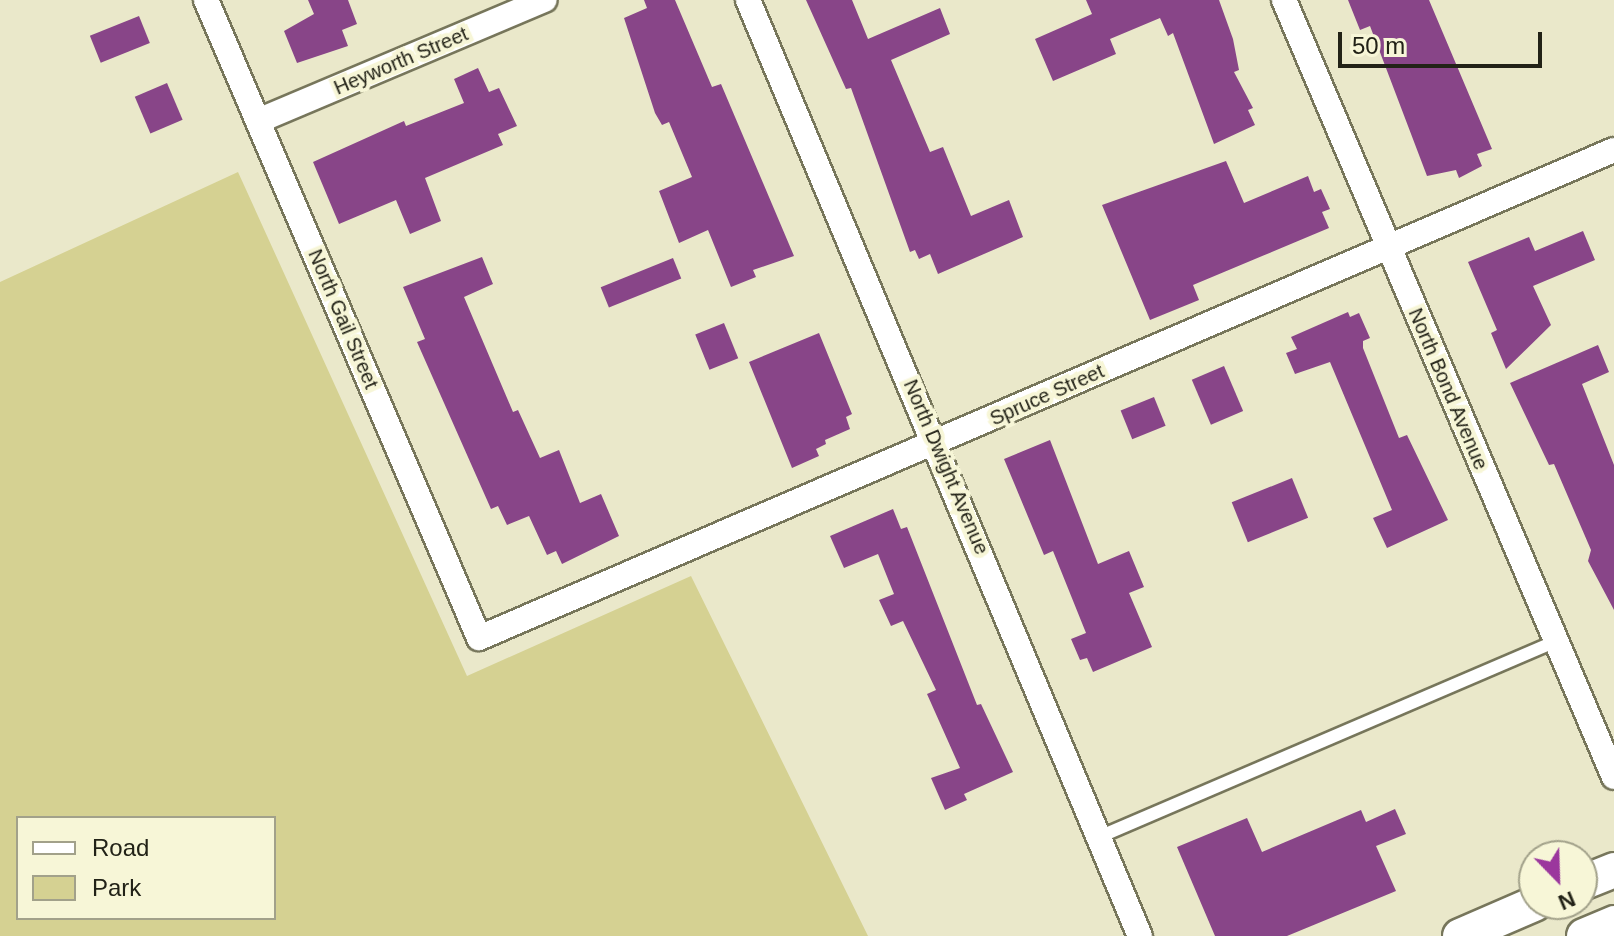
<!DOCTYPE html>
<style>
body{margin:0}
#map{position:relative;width:1614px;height:936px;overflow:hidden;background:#eae8ca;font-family:Helvetica,sans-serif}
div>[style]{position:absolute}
.green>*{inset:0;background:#d5d192}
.building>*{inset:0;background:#884588;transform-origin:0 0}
.roads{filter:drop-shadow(2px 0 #77765b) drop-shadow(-2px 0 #77765b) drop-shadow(0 2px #77765b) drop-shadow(0 -2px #77765b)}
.service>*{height:12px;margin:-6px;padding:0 6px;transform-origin:6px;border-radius:6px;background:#fff}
.minor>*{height:24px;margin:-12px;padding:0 12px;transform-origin:12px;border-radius:12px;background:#fff}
.secondary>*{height:34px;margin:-17px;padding:0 17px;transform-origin:17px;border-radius:17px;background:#fff}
span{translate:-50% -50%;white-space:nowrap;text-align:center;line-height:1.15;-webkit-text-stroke:8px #f7f6d7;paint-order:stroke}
.street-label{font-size:20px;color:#222217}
.legend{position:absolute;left:16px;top:816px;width:260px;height:104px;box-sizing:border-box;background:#f7f6d7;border:2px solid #a2a18a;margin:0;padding:10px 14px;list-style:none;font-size:24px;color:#222217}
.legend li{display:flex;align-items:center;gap:16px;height:40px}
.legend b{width:40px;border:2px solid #a2a18a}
.north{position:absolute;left:1518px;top:840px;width:80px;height:80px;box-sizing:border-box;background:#f7f6d7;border:2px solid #a2a18a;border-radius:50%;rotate:157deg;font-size:22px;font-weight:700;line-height:32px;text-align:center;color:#222217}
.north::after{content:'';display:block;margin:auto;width:28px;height:36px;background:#9b379d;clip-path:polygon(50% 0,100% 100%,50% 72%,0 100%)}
.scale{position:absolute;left:1338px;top:32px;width:204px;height:36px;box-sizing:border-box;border:4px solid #222217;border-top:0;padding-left:10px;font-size:24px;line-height:28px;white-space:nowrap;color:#222217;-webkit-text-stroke:6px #f7f6d7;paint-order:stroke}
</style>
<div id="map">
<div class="green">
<i style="clip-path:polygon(evenodd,238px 172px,467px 676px,691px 576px,868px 936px,0 936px,0 282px,238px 172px,18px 818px,274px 818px,274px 918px,18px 918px,18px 818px)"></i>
</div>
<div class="building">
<i style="clip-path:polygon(308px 0,348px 0,357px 24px,342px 30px,348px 46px,297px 63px,284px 31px,314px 14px)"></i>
<i style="clip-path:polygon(644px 0,675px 0,712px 87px,721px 84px,794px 256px,753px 270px,756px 277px,731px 287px,708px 230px,679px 243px,659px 191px,692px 177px,669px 122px,662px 125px,655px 113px,624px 18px,647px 8px)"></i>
<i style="clip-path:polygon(806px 0,852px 0,868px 39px,940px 8px,950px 34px,891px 60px,930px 152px,943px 147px,971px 216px,1009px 200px,1023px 237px,938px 274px,930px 254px,919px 259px,915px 250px,910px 252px,851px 88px,846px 89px)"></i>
<i style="clip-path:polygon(1086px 0,1219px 0,1233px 39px,1239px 70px,1234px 72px,1253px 108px,1248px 110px,1255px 125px,1214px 144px,1173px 33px,1168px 36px,1160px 18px,1110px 39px,1116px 54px,1053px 81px,1035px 39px,1092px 14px)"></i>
<i style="clip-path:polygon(1348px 0,1429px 0,1492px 149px,1477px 154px,1482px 166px,1459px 178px,1456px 170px,1427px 176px,1370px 26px,1360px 30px)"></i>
<i style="left:139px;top:16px;width:29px;height:53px;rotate:68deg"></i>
<i style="clip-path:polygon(478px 68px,489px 92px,499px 88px,517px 126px,498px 134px,503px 145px,425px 178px,441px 221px,410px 234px,396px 200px,339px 224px,313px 162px,404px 121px,406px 126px,464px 103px,454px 79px)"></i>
<i style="left:167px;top:83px;width:40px;height:35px;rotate:67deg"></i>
<i style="clip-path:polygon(1226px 161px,1244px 203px,1308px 176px,1314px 192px,1321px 189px,1330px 209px,1322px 212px,1329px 228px,1193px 285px,1199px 300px,1150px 320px,1102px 205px)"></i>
<i style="clip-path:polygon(1583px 231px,1595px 260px,1533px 286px,1551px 325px,1506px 369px,1491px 333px,1497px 330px,1468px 262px,1529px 237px,1535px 251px)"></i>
<i style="clip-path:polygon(482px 257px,493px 284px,464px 297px,513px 412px,518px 410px,540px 458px,559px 450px,580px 503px,601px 494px,619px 536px,562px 564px,556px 551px,547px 555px,529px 516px,507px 525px,498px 506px,491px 509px,417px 342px,425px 339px,403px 287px)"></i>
<i style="left:673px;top:258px;width:22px;height:78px;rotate:68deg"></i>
<i style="clip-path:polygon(1348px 312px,1350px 317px,1359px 313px,1370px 338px,1363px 341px,1363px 348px,1399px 438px,1407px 435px,1448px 520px,1387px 548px,1373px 518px,1392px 510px,1330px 362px,1295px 374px,1286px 353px,1297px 349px,1291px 337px)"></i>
<i style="left:724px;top:323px;width:38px;height:31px;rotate:68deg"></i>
<i style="clip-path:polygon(819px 333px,852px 414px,846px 417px,850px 429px,825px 440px,826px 444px,816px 449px,819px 456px,792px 468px,749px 362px)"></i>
<i style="clip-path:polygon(1598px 345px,1609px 372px,1582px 384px,1614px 465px,1614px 610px,1588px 561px,1591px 550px,1554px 464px,1549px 465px,1510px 383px)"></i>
<i style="left:1224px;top:366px;width:49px;height:35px;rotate:67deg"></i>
<i style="left:1154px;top:397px;width:31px;height:36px;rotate:68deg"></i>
<i style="clip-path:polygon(1050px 440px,1098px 564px,1129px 551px,1144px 587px,1129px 593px,1152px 647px,1093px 672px,1087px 658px,1080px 660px,1071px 639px,1086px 633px,1053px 551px,1044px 555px,1004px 459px)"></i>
<i style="left:1292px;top:478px;width:43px;height:65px;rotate:68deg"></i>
<i style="clip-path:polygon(893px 509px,901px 529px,907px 527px,977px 705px,981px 704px,1013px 772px,964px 794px,967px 800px,945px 810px,931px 778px,960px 768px,927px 694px,936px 690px,903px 621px,891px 626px,879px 600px,894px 594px,878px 554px,844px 568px,830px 536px)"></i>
<i style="clip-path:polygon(1395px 809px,1406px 834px,1376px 846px,1396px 891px,1287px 936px,1215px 936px,1177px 847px,1247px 818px,1262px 852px,1361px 810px,1366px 822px)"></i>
</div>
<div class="roads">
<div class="service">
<i style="left:1099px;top:837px;width:496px;rotate:-23.2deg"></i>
</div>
<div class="minor">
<i style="left:206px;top:0;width:694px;rotate:66.83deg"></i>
<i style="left:479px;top:638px;width:1235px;rotate:-23.27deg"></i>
<i style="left:748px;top:0;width:1015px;rotate:67.28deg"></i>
<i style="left:1284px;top:0;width:844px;rotate:66.99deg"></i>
<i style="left:258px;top:121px;width:311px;rotate:-22.9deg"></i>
</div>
<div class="secondary">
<i style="left:1582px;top:883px;width:35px;rotate:-22deg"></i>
<i style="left:1460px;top:936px;width:81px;rotate:-23.4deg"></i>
<i style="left:1584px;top:936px;width:33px;rotate:-23deg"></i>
</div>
</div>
<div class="street-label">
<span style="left:401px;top:61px;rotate:-23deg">Heyworth Street</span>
<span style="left:343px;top:319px;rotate:67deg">North Gail Street</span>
<span style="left:1448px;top:389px;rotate:67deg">North Bond Avenue</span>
<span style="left:1047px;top:395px;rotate:-24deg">Spruce Street</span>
<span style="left:946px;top:467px;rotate:67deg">North Dwight Avenue</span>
</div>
<ul class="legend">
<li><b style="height:10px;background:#fff"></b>Road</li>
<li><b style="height:22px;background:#d5d192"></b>Park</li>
</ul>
<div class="north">N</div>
<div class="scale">50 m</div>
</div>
